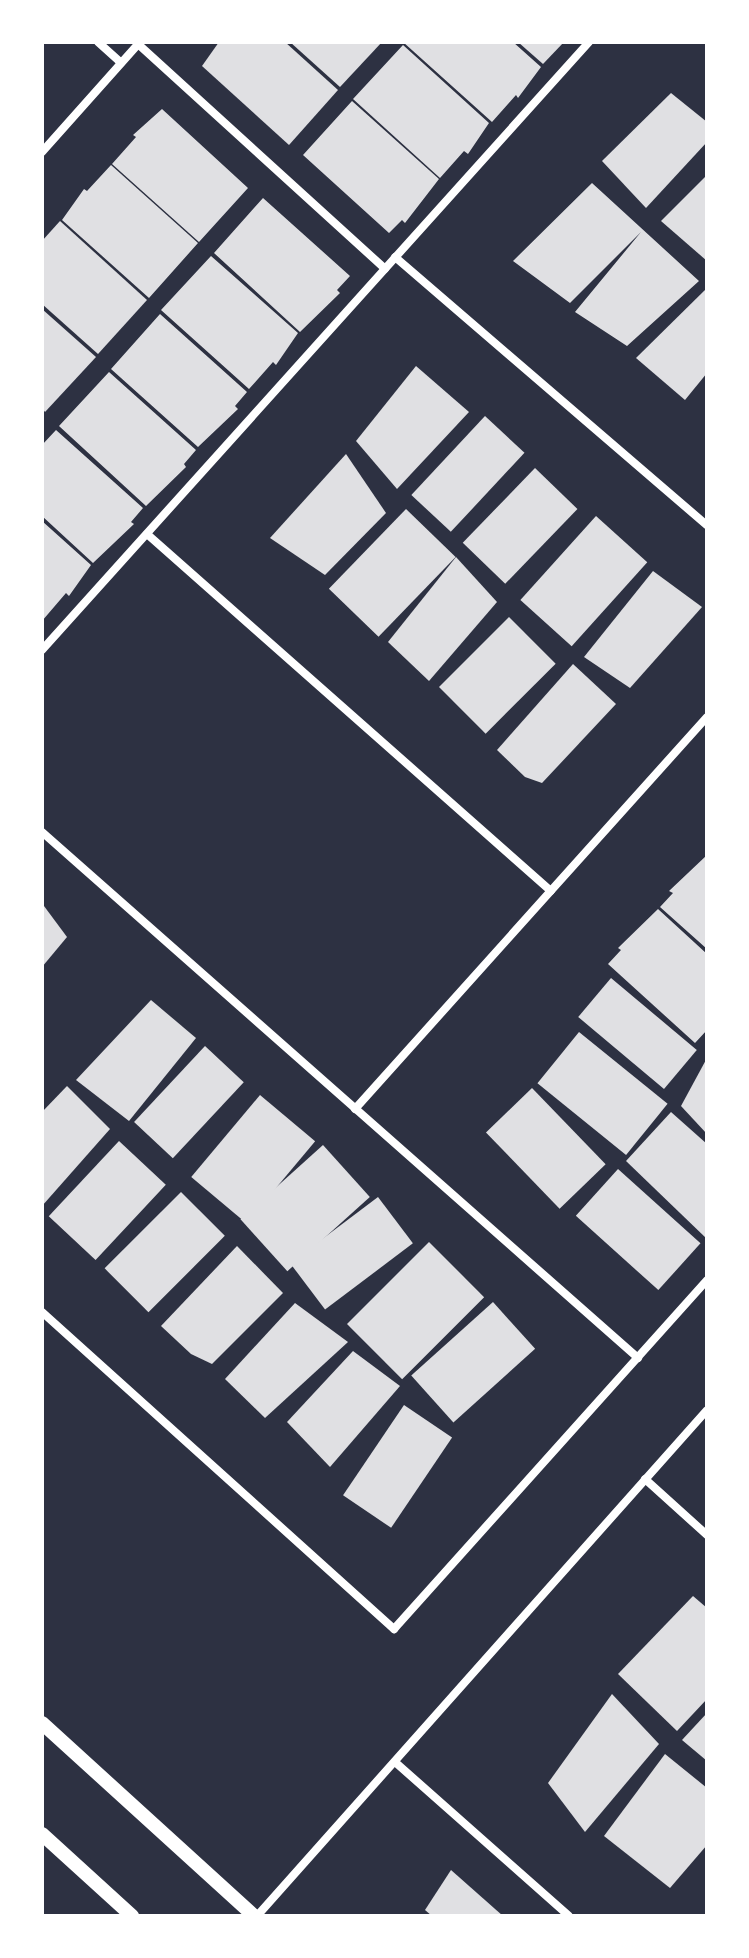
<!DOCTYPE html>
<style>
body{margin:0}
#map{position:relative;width:749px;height:1958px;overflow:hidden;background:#2d3142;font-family:"DM Sans",sans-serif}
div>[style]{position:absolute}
.building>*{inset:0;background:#e0e0e3;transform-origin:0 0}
.minor>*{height:8px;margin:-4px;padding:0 4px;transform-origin:4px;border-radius:4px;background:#fff}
.tertiary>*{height:14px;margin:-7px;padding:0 7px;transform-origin:7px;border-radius:7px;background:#fff}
span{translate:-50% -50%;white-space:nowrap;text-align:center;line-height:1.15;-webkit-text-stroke:6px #fff;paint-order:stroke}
.frame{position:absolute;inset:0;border:44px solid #fff;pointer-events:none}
</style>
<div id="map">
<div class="building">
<i style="clip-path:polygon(219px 42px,285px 42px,338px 90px,289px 145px,202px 66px)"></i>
<i style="clip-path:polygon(290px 42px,382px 42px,340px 87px)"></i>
<i style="clip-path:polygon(403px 42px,513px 42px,541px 67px,518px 98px,516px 95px,492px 122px)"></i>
<i style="clip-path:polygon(518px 42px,564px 42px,543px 64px)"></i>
<i style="clip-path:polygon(403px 45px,489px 123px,468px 154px,464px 151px,440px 178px,353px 99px)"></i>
<i style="clip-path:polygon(671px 93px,707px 122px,707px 142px,646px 208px,602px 161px)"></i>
<i style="clip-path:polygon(352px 101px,439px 179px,405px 223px,402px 220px,389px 233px,303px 155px)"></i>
<i style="clip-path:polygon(162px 109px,248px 188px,199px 242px,112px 164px,136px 137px,133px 135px)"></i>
<i style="clip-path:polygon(111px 165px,198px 243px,149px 298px,62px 220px,84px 189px,87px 191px)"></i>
<i style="clip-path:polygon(707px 175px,707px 261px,661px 221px)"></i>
<i style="clip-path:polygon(592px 183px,699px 281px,627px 346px,575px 312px,641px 232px,570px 303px,513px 261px)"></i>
<i style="clip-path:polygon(263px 198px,350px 276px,337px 290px,340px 293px,300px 332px,214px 253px)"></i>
<i style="clip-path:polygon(60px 221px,147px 300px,98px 354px,42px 304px,42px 241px)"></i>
<i style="clip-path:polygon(211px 256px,298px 333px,276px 365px,273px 362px,249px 389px,161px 310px)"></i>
<i style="clip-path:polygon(707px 288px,707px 373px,685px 400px,636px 358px)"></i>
<i style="clip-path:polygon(42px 309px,96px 357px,45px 412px,42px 408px)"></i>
<i style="clip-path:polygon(160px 314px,247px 392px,235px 406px,238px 409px,198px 447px,111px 369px)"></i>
<i style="clip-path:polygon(416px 366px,469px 412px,397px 489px,356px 441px)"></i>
<i style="clip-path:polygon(109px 372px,196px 450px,184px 464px,186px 467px,146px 506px,59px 426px)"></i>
<i style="left:485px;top:416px;width:54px;height:108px;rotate:43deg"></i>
<i style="clip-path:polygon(56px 430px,143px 508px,131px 522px,134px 524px,93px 563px,42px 516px,42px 445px)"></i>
<i style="clip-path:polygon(346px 454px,386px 513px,325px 575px,270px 538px)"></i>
<i style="left:535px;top:468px;width:59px;height:104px;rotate:44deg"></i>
<i style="left:406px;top:509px;width:69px;height:111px;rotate:44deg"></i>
<i style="left:596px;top:516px;width:69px;height:113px;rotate:42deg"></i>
<i style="clip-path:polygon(42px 521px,91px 565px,69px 596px,66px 593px,42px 621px)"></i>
<i style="clip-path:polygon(456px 557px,497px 602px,429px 681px,388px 642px)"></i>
<i style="clip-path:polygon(653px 571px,702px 607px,630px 688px,584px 657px)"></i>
<i style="left:509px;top:617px;width:66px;height:99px;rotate:45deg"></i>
<i style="clip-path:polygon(573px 664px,616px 704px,542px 783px,525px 777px,497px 750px)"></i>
<i style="clip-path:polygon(707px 855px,707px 949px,660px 907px,673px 893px,669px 891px)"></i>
<i style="clip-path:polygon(44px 906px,67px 937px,42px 967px,42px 908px)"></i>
<i style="clip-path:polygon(658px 909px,707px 954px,707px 1030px,695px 1043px,608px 964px,621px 950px,618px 948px)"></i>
<i style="left:611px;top:978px;width:112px;height:51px;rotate:40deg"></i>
<i style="clip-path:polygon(151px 1000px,196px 1038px,129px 1121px,76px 1080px)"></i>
<i style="left:579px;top:1032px;width:114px;height:66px;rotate:39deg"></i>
<i style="left:205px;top:1046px;width:53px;height:104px;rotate:43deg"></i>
<i style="clip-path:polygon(707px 1058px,707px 1134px,681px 1106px)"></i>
<i style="clip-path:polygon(67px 1086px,110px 1129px,42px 1206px,42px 1112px)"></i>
<i style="left:532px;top:1088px;width:106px;height:64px;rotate:46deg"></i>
<i style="left:260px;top:1095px;width:72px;height:107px;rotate:40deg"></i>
<i style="clip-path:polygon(671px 1112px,707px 1144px,707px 1239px,626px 1161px)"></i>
<i style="left:119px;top:1141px;width:64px;height:103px;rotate:43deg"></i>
<i style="left:323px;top:1145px;width:70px;height:111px;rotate:48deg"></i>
<i style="left:618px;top:1169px;width:111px;height:63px;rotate:42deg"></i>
<i style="left:181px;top:1192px;width:62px;height:108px;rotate:45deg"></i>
<i style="left:378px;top:1197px;width:58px;height:110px;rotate:53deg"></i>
<i style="left:429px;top:1242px;width:78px;height:116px;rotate:45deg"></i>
<i style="clip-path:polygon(237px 1246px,283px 1293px,212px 1364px,191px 1354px,161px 1326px)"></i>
<i style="left:493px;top:1302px;width:63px;height:110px;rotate:48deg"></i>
<i style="clip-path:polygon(295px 1303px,348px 1342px,265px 1418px,225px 1379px)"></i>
<i style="clip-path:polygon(353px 1351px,400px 1386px,330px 1467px,287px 1422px)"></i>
<i style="left:404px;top:1405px;width:58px;height:109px;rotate:34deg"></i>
<i style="clip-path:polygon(693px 1596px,707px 1608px,707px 1699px,677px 1731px,618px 1674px)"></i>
<i style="clip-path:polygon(612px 1694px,659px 1744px,585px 1832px,548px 1783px)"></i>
<i style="clip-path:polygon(707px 1713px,707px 1761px,682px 1740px)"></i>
<i style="clip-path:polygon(665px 1754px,707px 1788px,707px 1845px,670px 1888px,604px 1836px)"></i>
<i style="clip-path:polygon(451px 1870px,503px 1916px,432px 1916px,425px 1910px)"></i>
</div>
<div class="minor">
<i style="left:98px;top:42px;width:31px;rotate:42deg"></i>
<i style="left:138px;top:44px;width:334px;rotate:42.3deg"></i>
<i style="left:42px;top:152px;width:146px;rotate:-48.3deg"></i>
<i style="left:395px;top:257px;width:411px;rotate:40.7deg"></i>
<i style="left:147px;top:534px;width:539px;rotate:41.47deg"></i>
<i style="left:42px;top:650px;width:818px;rotate:-48.02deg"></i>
<i style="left:42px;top:832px;width:795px;rotate:41.43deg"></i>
<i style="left:355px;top:1109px;width:527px;rotate:-48.08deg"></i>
<i style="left:42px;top:1312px;width:474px;rotate:42deg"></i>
<i style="left:394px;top:1629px;width:469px;rotate:-48.1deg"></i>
<i style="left:645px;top:1479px;width:84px;rotate:42.1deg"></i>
<i style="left:395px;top:1762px;width:232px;rotate:41.5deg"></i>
<i style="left:257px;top:1916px;width:677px;rotate:-48.35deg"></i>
</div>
<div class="tertiary">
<i style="left:42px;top:1723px;width:287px;rotate:42.3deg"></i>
<i style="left:42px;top:1834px;width:122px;rotate:42.3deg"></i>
</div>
<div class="frame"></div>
</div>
